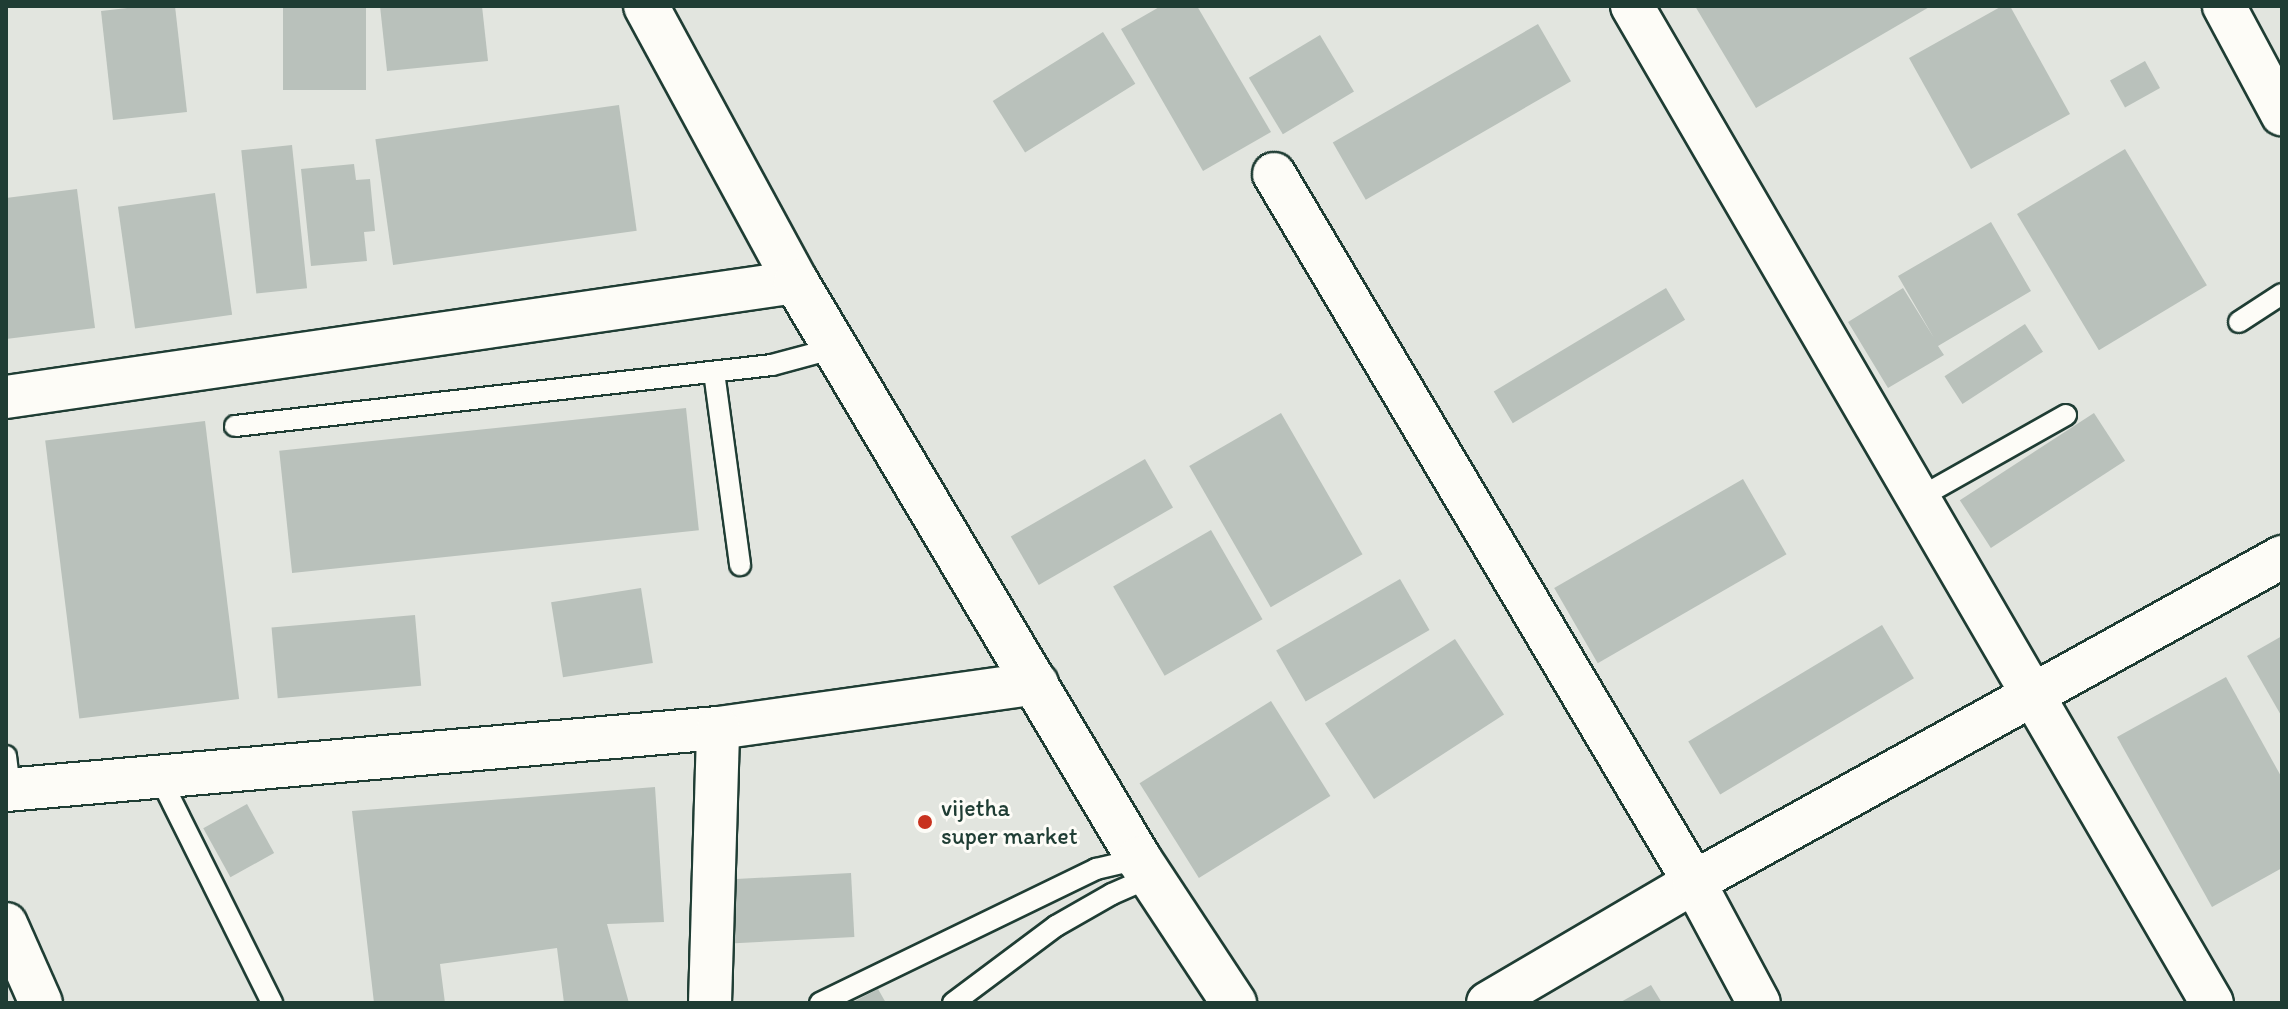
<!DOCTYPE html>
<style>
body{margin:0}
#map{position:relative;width:2288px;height:1009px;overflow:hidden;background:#f4f4ef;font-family:Itim,sans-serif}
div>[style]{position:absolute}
.built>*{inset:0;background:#e2e5df;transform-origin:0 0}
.building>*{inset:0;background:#b9c1bb;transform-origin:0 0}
.roads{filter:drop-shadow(2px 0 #1f3d34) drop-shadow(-2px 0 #1f3d34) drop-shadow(0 2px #1f3d34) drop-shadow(0 -2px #1f3d34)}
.service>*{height:20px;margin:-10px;padding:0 10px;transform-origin:10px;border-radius:10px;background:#fdfcf7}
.minor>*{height:42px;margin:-21px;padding:0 21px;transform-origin:21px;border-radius:21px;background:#fdfcf7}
.tertiary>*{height:44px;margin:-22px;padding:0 22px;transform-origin:22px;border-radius:22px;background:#fdfcf7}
.dots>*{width:22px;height:22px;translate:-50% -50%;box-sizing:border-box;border:4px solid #fdfcf7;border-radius:50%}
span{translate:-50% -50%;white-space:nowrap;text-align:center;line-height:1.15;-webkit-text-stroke:6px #fdfcf7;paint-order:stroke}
.poi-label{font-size:24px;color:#1f3d34}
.left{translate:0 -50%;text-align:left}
.frame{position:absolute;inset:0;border:8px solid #1f3d34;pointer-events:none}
</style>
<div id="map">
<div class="built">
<i style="left:6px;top:6px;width:2276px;height:997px"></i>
</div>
<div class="building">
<i style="clip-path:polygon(145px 6px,175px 6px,187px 112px,113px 120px,101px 11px)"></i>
<i style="left:283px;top:6px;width:83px;height:84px"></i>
<i style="clip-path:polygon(380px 6px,482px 6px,488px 61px,387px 71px)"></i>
<i style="clip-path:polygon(1161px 6px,1197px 6px,1271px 132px,1203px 171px,1121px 29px)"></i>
<i style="clip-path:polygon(1695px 6px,1931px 6px,1756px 108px)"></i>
<i style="clip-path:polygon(2002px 6px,2010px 6px,2070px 114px,1971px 169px,1909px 58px)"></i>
<i style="left:1538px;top:24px;width:66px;height:237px;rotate:60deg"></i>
<i style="left:1103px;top:32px;width:61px;height:130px;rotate:58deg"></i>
<i style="left:1320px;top:35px;width:66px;height:83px;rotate:59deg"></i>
<i style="left:2145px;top:61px;width:31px;height:40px;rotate:61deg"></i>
<i style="left:619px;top:105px;width:127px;height:246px;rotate:82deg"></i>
<i style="left:292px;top:145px;width:144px;height:51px;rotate:84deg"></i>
<i style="left:2125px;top:149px;width:159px;height:126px;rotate:59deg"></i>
<i style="clip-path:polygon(354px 164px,356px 180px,370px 179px,375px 231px,364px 232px,367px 261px,311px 266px,301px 169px)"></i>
<i style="clip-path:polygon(77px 189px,95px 328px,6px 339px,6px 198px)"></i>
<i style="left:215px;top:193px;width:123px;height:98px;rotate:82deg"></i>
<i style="clip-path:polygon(1991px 222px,2031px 291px,1938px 346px,1944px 355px,1888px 388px,1848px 322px,1903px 288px,1934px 338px,1898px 276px)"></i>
<i style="left:1666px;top:288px;width:37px;height:201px;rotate:59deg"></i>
<i style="left:2025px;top:324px;width:33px;height:96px;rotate:57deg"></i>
<i style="left:686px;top:408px;width:123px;height:409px;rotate:84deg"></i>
<i style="left:1281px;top:413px;width:163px;height:106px;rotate:60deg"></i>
<i style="left:2094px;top:413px;width:57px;height:160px;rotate:57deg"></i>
<i style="left:205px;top:421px;width:280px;height:161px;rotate:83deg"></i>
<i style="left:1145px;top:459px;width:56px;height:155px;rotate:60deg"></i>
<i style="left:1743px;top:479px;width:87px;height:218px;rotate:60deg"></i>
<i style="left:1211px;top:530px;width:103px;height:113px;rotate:60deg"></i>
<i style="left:1400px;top:579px;width:59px;height:143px;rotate:60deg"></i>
<i style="left:641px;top:588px;width:76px;height:91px;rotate:81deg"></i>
<i style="left:415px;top:615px;width:71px;height:144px;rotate:85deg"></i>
<i style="left:1882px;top:625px;width:62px;height:226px;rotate:59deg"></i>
<i style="clip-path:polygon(2282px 636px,2282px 717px,2247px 656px)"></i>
<i style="left:1455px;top:639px;width:90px;height:155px;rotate:57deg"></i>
<i style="clip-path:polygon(2226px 677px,2282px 778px,2282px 868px,2212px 907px,2117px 737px)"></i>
<i style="left:1271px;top:701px;width:112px;height:155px;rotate:58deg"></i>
<i style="clip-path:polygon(655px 787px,664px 922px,607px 924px,629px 1003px,564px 1003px,557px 948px,440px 964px,445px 1003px,374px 1003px,352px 811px)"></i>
<i style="left:247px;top:804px;width:56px;height:50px;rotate:61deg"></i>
<i style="left:851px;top:873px;width:64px;height:129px;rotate:87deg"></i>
<i style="clip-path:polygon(1651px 985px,1662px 1003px,1619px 1003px)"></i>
<i style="clip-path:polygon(878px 989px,886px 1003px,851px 1003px)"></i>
</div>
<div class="roads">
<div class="service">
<i style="left:2239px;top:322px;width:51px;rotate:-33.1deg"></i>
<i style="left:714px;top:372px;width:195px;rotate:82.3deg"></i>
<i style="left:235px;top:426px;width:540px;rotate:-6.48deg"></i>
<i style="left:772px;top:365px;width:65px;rotate:-15.1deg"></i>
<i style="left:1917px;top:499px;width:171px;rotate:-29.4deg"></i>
<i style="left:6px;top:756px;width:33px;rotate:83deg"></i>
<i style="left:159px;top:776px;width:254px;rotate:63.5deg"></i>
<i style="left:820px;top:1003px;width:307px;rotate:-25.9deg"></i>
<i style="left:1096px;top:869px;width:44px;rotate:-13.1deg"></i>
<i style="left:953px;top:1003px;width:129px;rotate:-36.8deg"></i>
<i style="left:1056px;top:926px;width:64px;rotate:-29.7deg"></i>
<i style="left:1112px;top:894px;width:43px;rotate:-23.6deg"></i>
</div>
<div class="minor">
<i style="left:1632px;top:6px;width:1153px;rotate:59.81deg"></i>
<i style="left:2224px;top:6px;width:123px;rotate:61.8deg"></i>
<i style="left:1274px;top:174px;width:823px;rotate:59.32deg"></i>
<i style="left:1694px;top:882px;width:137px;rotate:61.8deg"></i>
<i style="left:6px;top:397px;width:798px;rotate:-8.28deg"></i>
<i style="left:6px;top:790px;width:715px;rotate:-4.98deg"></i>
<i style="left:718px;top:728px;width:322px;rotate:-8deg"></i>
<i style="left:6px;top:924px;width:86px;rotate:66.1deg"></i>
<i style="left:710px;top:1003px;width:275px;rotate:-88.3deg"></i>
<i style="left:1488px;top:1003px;width:239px;rotate:-30.4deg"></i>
<i style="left:1694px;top:882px;width:672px;rotate:-28.93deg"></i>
</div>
<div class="tertiary">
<i style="left:646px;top:6px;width:314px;rotate:61.5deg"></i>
<i style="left:796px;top:282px;width:671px;rotate:59.27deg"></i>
<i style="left:1139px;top:859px;width:173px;rotate:56.6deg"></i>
</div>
</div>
<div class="dots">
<i style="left:925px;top:822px;background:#c8321e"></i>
</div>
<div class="poi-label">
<span class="left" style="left:941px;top:822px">vijetha<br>super market</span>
</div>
<div class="frame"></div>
</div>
